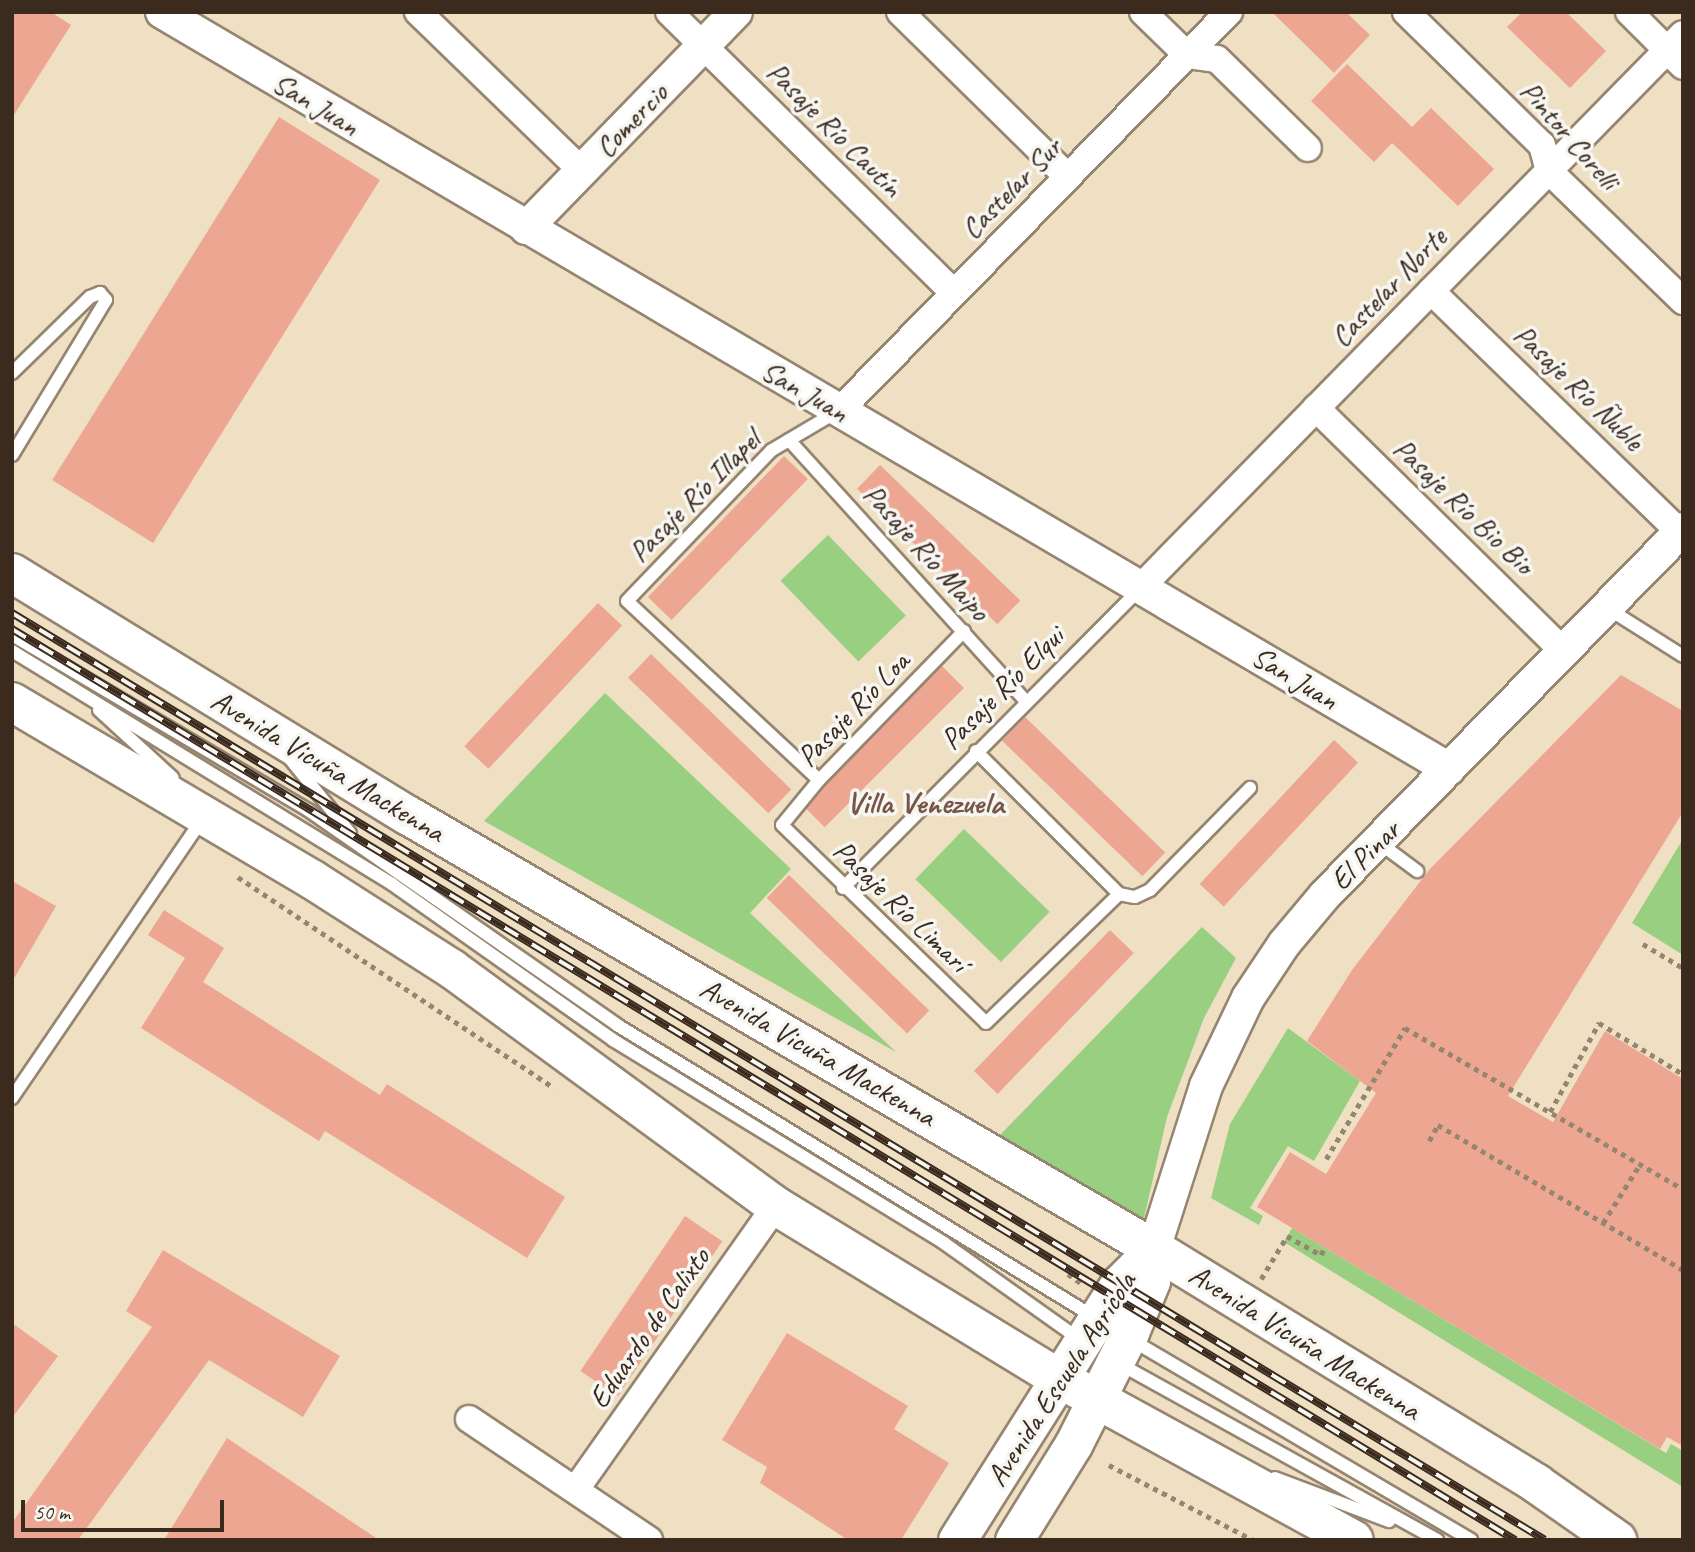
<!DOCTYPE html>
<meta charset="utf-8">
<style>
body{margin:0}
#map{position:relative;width:1695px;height:1552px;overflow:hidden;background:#f0e0c3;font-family:Caveat,sans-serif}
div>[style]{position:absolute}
.green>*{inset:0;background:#98cf81;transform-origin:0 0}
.building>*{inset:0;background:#eda691;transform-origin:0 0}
.path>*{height:4.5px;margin-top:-2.25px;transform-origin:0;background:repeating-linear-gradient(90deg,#968570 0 5px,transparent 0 10px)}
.roads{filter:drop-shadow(2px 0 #968570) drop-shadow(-2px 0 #968570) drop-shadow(0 2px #968570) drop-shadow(0 -2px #968570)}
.service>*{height:12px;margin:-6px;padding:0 6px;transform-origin:6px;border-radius:6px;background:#fff}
.minor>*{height:26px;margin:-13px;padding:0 13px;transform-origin:13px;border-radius:13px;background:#fff}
.tertiary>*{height:32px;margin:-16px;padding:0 16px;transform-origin:16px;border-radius:16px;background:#fff}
.secondary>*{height:37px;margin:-18.5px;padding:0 18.5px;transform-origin:18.5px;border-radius:18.5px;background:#fff}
.primary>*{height:38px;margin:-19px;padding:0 19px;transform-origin:19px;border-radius:19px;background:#fff}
.rail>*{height:8px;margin-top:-4px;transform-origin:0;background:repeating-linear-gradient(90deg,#f6f6f2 0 16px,#3b2a1e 0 32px);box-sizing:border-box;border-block:2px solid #3b2a1e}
span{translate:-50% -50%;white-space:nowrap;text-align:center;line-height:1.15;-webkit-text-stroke:7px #f6f6f2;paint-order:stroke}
.street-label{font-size:30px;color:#3b2a1e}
.neighbourhood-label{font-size:32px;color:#795546;font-weight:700}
.frame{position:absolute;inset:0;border:14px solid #3b2a1e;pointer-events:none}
.scale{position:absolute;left:21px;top:1500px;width:203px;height:32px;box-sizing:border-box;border:4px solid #3b2a1e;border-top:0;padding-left:9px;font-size:21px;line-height:24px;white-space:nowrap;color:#3b2a1e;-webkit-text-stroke:5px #f6f6f2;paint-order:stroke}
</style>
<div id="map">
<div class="green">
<i style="left:828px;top:535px;width:112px;height:66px;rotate:46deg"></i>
<i style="clip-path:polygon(605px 693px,791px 869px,750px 913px,896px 1052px,484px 821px)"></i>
<i style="left:964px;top:829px;width:119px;height:70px;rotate:44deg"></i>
<i style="clip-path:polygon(1683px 839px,1683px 955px,1632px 923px)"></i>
<i style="clip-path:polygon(1202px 927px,1236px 958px,1204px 1018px,1167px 1117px,1142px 1227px,999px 1136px)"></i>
<i style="clip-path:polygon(1288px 1028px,1360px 1081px,1314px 1161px,1288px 1146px,1250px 1208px,1263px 1216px,1259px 1225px,1211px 1198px,1230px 1124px)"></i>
<i style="clip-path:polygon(1292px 1228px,1666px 1453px,1671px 1444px,1683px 1451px,1683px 1487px,1284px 1242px)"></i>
</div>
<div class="building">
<i style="clip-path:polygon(12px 12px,51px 12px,71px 25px,12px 118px)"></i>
<i style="clip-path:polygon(1272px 12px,1346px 12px,1370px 35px,1334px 73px)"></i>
<i style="clip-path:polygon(1522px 12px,1566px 12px,1606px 51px,1570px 88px,1507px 27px)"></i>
<i style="clip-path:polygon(1347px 64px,1412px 127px,1431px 108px,1494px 169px,1458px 206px,1392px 143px,1374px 162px,1311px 101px)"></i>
<i style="left:279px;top:117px;width:119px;height:428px;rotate:32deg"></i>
<i style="left:784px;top:456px;width:33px;height:196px;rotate:44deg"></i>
<i style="left:880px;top:465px;width:195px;height:33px;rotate:44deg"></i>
<i style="left:598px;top:603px;width:33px;height:196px;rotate:43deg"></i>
<i style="left:651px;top:654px;width:195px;height:33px;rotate:44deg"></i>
<i style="left:942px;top:666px;width:31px;height:197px;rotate:45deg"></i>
<i style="clip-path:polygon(1621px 675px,1683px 711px,1683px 812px,1508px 1096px,1553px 1122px,1605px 1031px,1683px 1079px,1683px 1446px,1667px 1437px,1660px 1449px,1257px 1207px,1290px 1152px,1326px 1174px,1376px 1093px,1307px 1041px,1352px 970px,1429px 870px)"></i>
<i style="left:1025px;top:717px;width:195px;height:33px;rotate:44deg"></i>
<i style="left:1334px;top:740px;width:33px;height:197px;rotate:43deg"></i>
<i style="left:789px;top:875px;width:195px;height:32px;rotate:44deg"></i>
<i style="clip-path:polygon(12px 881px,56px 906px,12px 982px)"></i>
<i style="clip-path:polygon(164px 910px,224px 948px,203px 982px,380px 1095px,387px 1084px,565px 1197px,527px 1258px,325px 1131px,319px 1141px,141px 1028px,185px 958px,148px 935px)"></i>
<i style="left:1110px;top:930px;width:33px;height:196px;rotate:44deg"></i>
<i style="left:685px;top:1216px;width:45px;height:187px;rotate:34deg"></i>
<i style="clip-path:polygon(163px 1250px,340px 1356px,303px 1417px,209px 1360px,78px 1540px,12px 1540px,12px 1523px,152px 1327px,126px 1311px)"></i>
<i style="clip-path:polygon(12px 1323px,58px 1356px,12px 1418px)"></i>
<i style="clip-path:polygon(787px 1333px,908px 1406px,894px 1429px,949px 1463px,901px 1540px,848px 1540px,760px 1483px,767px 1467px,722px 1440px)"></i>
<i style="clip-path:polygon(227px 1438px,379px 1540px,164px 1540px)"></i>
</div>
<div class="path">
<i style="left:238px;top:877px;width:380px;rotate:33.7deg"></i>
<i style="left:1643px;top:944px;width:47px;rotate:31deg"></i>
<i style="left:1550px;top:1112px;width:102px;rotate:-61.2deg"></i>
<i style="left:1599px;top:1023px;width:98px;rotate:31.3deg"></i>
<i style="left:1429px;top:1141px;width:18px;rotate:-61deg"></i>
<i style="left:1438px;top:1125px;width:285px;rotate:30.6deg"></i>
<i style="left:1326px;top:1159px;width:153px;rotate:-58.9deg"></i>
<i style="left:1405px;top:1028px;width:321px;rotate:30.1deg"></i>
<i style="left:1603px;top:1223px;width:70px;rotate:-57.9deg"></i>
<i style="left:1068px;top:1274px;width:19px;rotate:35deg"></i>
<i style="left:1261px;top:1279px;width:50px;rotate:-58.8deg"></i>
<i style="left:1287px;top:1236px;width:39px;rotate:29deg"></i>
<i style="left:1321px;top:1255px;width:8px;rotate:-67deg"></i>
<i style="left:1109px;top:1465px;width:162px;rotate:27.5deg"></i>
</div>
<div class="roads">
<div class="service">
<i style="left:12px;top:373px;width:109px;rotate:-44.3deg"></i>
<i style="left:90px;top:297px;width:11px;rotate:-22deg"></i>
<i style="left:100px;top:293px;width:9px;rotate:49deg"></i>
<i style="left:106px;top:300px;width:181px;rotate:121.2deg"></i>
<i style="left:789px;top:440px;width:351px;rotate:47.8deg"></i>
<i style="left:1607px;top:608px;width:90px;rotate:32.3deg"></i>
<i style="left:964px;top:631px;width:208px;rotate:134.2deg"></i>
<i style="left:819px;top:780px;width:58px;rotate:129.4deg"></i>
<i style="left:782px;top:825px;width:284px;rotate:44.1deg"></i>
<i style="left:986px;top:1023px;width:185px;rotate:-44.1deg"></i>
<i style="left:1119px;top:894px;width:16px;rotate:11deg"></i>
<i style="left:1135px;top:897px;width:17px;rotate:-25deg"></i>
<i style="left:1150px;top:890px;width:143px;rotate:-45.6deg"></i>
<i style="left:12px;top:635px;width:344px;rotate:30.6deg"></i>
<i style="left:308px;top:810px;width:376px;rotate:34.8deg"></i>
<i style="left:617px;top:1025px;width:559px;rotate:31.47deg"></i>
<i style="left:12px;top:651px;width:446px;rotate:31.5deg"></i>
<i style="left:392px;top:884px;width:271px;rotate:35.2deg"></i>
<i style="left:613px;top:1040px;width:388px;rotate:31.5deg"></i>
<i style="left:944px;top:1243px;width:166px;rotate:35.4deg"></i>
<i style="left:99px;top:710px;width:100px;rotate:42.6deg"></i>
<i style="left:976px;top:751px;width:202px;rotate:45deg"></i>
<i style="left:291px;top:760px;width:94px;rotate:51.1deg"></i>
<i style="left:819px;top:780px;width:262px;rotate:-137deg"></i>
<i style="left:627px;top:601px;width:209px;rotate:-46.2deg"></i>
<i style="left:772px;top:450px;width:77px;rotate:-30.6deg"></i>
<i style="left:1378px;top:842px;width:49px;rotate:36.6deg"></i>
<i style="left:843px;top:888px;width:423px;rotate:-45.2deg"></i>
<i style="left:12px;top:1098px;width:339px;rotate:-55.7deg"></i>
<i style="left:1130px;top:1339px;width:396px;rotate:30.5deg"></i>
<i style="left:1118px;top:1363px;width:365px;rotate:29deg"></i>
<i style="left:1275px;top:1478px;width:122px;rotate:20.7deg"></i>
</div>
<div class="minor">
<i style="left:418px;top:12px;width:228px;rotate:44.1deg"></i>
<i style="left:669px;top:12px;width:400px;rotate:44.6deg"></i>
<i style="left:900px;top:12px;width:235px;rotate:44.5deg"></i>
<i style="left:1143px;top:12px;width:62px;rotate:44.3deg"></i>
<i style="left:1187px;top:55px;width:30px;rotate:8deg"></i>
<i style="left:1217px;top:59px;width:127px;rotate:44.4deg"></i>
<i style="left:1406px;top:12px;width:190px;rotate:44.4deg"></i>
<i style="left:1542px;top:145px;width:27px;rotate:75deg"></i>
<i style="left:1549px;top:171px;width:187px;rotate:44.1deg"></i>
<i style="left:1629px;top:12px;width:76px;rotate:45deg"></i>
<i style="left:1431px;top:291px;width:347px;rotate:44.1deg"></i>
<i style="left:1316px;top:408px;width:348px;rotate:44.5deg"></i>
<i style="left:839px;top:411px;width:558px;rotate:-45.65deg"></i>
<i style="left:1141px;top:587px;width:774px;rotate:-45.58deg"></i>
<i style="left:469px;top:1419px;width:217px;rotate:33.9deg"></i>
<i style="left:576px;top:1489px;width:347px;rotate:-54.8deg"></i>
</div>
<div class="tertiary">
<i style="left:162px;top:12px;width:1493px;rotate:30.46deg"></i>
<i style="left:526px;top:228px;width:301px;rotate:-45.8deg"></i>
<i style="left:1154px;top:1249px;width:171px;rotate:-72.3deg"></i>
<i style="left:1206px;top:1086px;width:98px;rotate:-64.5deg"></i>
<i style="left:1248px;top:998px;width:65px;rotate:-56.3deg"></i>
<i style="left:1284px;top:944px;width:64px;rotate:-50.1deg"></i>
<i style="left:1325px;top:895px;width:512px;rotate:-45.63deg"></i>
</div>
<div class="secondary">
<i style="left:957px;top:1540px;width:303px;rotate:-57.7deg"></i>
<i style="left:1119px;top:1284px;width:49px;rotate:-45deg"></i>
<i style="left:1014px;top:1540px;width:112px;rotate:-58.2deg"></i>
<i style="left:1073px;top:1445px;width:127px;rotate:-63.2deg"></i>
<i style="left:1130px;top:1332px;width:55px;rotate:-67.6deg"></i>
<i style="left:1151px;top:1281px;width:32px;rotate:-85deg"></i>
</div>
<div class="primary">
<i style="left:12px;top:573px;width:465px;rotate:31.5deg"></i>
<i style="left:409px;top:816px;width:862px;rotate:30.17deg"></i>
<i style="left:1154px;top:1249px;width:449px;rotate:31.5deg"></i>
<i style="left:1537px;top:1484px;width:98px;rotate:35deg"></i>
<i style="left:12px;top:702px;width:350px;rotate:30.6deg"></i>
<i style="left:313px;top:880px;width:165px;rotate:32.6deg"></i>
<i style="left:452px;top:969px;width:401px;rotate:36.2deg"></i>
<i style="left:776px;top:1206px;width:330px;rotate:31.4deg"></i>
<i style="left:1058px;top:1378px;width:337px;rotate:28.7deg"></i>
</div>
</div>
<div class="rail">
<i style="left:12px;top:613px;width:1791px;rotate:31.16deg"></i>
<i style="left:12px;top:629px;width:1758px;rotate:31.22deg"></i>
</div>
<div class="street-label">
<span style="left:316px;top:104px;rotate:31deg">San Juan</span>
<span style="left:631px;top:120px;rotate:-46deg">Comercio</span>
<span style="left:835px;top:129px;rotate:45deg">Pasaje Río Cautín</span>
<span style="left:1570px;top:135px;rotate:49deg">Pintor Corelli</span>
<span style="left:1011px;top:188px;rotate:-45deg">Castelar Sur</span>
<span style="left:1388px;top:287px;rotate:-46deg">Castelar Norte</span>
<span style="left:1579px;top:387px;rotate:44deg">Pasaje Río Ñuble</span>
<span style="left:805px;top:391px;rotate:30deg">San Juan</span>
<span style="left:694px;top:496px;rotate:-45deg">Pasaje Río Illapel</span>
<span style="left:1464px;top:506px;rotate:44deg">Pasaje Río Bio Bio</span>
<span style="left:927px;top:552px;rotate:48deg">Pasaje Río Maipo</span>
<span style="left:1295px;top:678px;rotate:31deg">San Juan</span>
<span style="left:1002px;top:688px;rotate:-45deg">Pasaje Río Elqui</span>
<span style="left:853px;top:709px;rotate:-46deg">Pasaje Río Loa</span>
<span style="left:328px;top:766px;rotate:31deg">Avenida Vicuña Mackenna</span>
<span style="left:1365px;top:855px;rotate:-45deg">El Pinar</span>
<span style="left:901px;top:906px;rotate:44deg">Pasaje Río Limarí</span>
<span style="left:818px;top:1052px;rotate:30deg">Avenida Vicuña Mackenna</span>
<span style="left:649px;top:1328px;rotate:-55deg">Eduardo de Calixto</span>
<span style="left:1305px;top:1342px;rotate:32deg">Avenida Vicuña Mackenna</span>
<span style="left:1061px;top:1379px;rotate:-57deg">Avenida Escuela Agrícola</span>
</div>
<div class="neighbourhood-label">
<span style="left:925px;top:803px">Villa Venezuela</span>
</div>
<div class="frame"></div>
<div class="scale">50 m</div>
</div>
